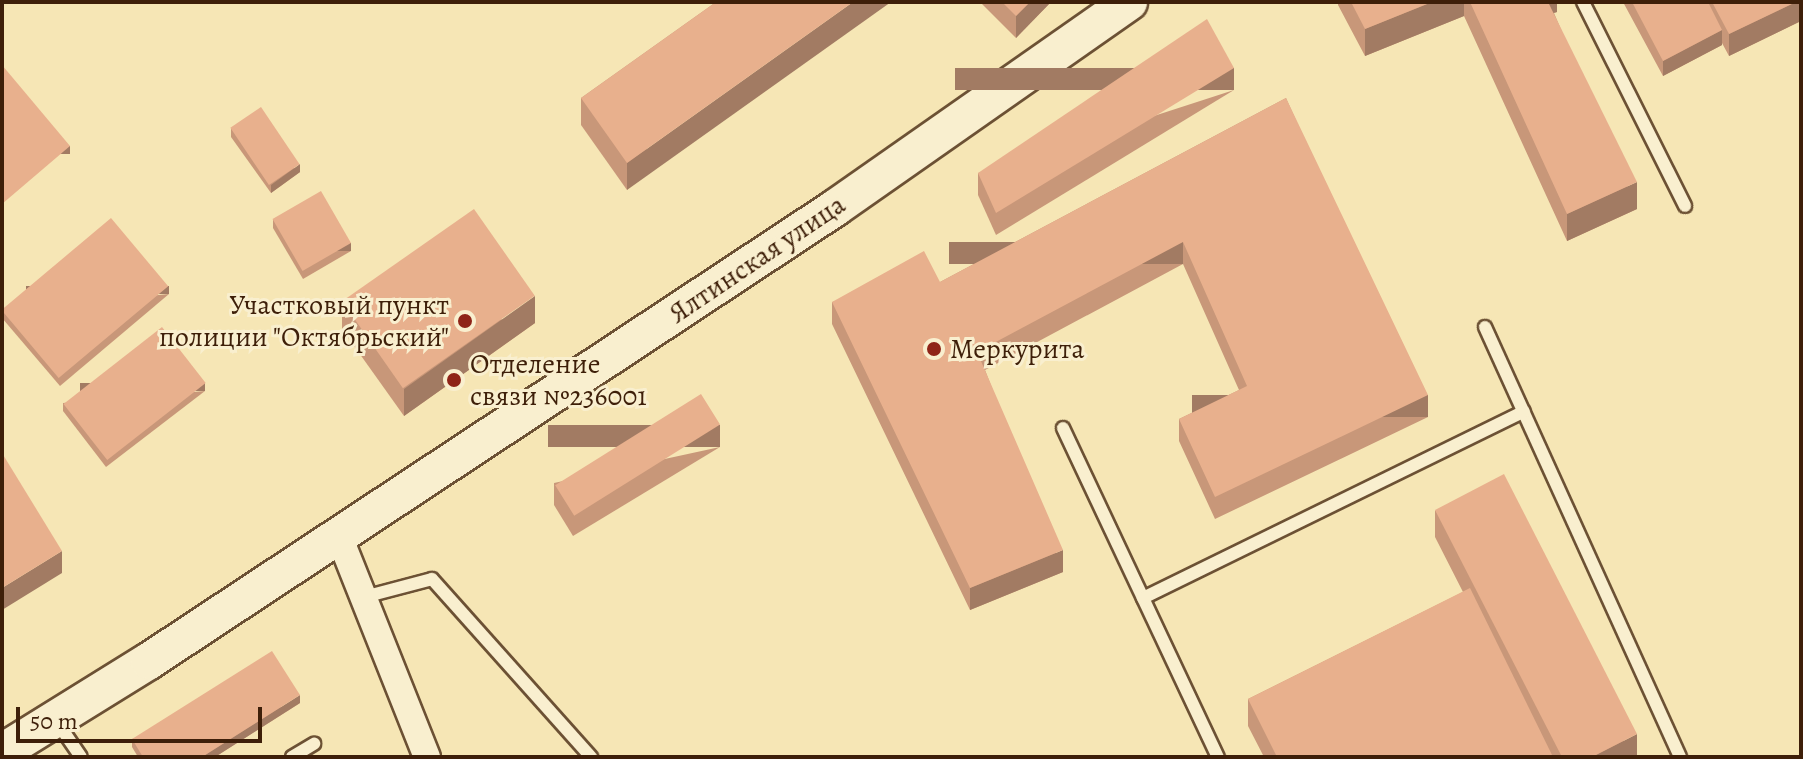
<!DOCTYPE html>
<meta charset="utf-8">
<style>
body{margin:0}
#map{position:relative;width:1803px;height:759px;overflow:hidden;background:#f6e6b5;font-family:Alegreya,serif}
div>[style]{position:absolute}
.roads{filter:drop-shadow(2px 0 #6c5134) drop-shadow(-2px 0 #6c5134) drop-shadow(0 2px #6c5134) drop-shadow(0 -2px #6c5134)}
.lane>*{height:12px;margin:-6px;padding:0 6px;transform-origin:6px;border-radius:6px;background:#f9efcf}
.street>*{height:26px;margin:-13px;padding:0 13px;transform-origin:13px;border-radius:13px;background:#f9efcf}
.secondary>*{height:36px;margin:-18px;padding:0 18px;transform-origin:18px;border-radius:18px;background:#f9efcf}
.wall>*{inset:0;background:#c89779}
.shaded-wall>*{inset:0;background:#a27b63;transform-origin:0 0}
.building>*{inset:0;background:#e8b08d;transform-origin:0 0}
.dots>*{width:22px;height:22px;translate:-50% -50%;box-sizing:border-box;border:4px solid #f9efcf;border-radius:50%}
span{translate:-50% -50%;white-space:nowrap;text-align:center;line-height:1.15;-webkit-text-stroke:6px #f9efcf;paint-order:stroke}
.street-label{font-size:28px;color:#3e1f09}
.poi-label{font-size:28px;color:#3e1f09}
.right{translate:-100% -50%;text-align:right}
.left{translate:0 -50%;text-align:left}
.frame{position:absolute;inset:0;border:4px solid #3e1f09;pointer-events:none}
.scale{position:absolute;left:16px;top:707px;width:246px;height:36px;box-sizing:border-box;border:4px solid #3e1f09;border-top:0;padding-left:10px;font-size:24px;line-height:28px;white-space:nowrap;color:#3e1f09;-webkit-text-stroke:6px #f9efcf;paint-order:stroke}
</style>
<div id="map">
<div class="roads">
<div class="lane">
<i style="left:1583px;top:2px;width:228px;rotate:63.4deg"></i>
<i style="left:1485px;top:327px;width:472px;rotate:65.6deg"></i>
<i style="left:1063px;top:428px;width:364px;rotate:64.8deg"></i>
<i style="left:364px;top:597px;width:70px;rotate:-14.8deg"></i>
<i style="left:432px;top:579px;width:239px;rotate:48.2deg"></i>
<i style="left:1143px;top:598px;width:424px;rotate:-26.1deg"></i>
<i style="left:57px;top:722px;width:42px;rotate:55.6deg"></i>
<i style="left:292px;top:757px;width:26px;rotate:-31deg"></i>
</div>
<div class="street">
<i style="left:339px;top:536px;width:238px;rotate:68.3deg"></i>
</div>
<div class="secondary">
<i style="left:2px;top:752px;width:173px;rotate:-31.8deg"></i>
<i style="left:149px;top:661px;width:822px;rotate:-33.44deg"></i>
<i style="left:835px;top:208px;width:359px;rotate:-35deg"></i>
</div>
</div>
<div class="wall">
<i style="clip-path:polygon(716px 2px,627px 190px,581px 125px,581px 98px)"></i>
<i style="clip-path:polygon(980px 2px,1051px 2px,1016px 38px)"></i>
<i style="clip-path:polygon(1338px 2px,1557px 2px,1557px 12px,1554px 13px,1637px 209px,1567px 241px,1464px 16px,1365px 56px,1338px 5px)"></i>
<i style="clip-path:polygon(1623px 2px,1801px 2px,1801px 21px,1729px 56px,1722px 43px,1722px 45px,1663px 76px)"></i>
<i style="clip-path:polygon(1234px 90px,996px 235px,978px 195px,978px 173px)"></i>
<i style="clip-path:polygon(1286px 98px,1428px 417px,1215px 519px,1179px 441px,1179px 419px,1239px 390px,1183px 264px,985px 370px,1063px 572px,970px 610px,832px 324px,832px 302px,940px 282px)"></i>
<i style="clip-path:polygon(231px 128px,300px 172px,271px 193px,231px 137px)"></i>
<i style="clip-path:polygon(273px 219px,351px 251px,303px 279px,273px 228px)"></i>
<i style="clip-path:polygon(169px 294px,60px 386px,2px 318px,2px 310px)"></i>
<i style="clip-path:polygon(342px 302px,535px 323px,404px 416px,342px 329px)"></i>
<i style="clip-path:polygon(205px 391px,106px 467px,63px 411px,63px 403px)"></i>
<i style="clip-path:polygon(720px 447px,573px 536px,554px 505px,554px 483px)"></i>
<i style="clip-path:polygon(1435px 510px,1637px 757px,1264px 757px,1248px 726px,1248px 699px,1463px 592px,1435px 537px)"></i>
<i style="clip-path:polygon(300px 703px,215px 757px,138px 757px,132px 747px,132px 739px)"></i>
</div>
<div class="shaded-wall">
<i style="clip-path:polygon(853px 2px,891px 2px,627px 190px,627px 163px)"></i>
<i style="clip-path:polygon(1030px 2px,1051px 2px,1016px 38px,1016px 16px)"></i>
<i style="clip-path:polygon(1432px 2px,1464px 2px,1464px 16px,1365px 56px,1365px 29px)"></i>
<i style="clip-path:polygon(1542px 2px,1557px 2px,1557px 12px,1542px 16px)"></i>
<i style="clip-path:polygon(1796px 2px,1801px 2px,1801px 21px,1729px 56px,1729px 34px)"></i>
<i style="clip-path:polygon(1722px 30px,1722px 45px,1663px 76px,1663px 61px)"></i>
<i style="left:1234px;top:68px;width:22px;height:279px;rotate:90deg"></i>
<i style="left:70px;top:146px;width:8px;height:89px;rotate:90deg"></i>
<i style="clip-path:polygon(300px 164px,300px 172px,271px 193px,271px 185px)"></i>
<i style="clip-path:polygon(1637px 182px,1637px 209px,1567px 241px,1567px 214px)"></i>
<i style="left:1183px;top:242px;width:22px;height:234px;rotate:90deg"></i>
<i style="left:351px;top:243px;width:8px;height:56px;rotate:90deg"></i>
<i style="left:169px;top:286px;width:8px;height:143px;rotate:90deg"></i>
<i style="clip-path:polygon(535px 296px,535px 323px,404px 416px,404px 389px)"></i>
<i style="left:205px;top:383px;width:8px;height:125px;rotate:90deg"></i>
<i style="left:1428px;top:395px;width:22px;height:236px;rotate:90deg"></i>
<i style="left:720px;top:425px;width:22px;height:172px;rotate:90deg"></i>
<i style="clip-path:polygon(1063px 550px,1063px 572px,970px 610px,970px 588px)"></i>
<i style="clip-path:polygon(62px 551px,62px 573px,2px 610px,2px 588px)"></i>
<i style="clip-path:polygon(300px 695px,300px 703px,215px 757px,202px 757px)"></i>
<i style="clip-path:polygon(1637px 734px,1637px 757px,1592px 757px)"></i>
</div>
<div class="building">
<i style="clip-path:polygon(716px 2px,853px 2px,627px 163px,581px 98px)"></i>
<i style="clip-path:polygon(1002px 2px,1030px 2px,1016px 16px)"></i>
<i style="clip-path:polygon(1351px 2px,1432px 2px,1365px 29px)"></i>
<i style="clip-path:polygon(1470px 2px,1548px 2px,1637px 182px,1567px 214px)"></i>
<i style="clip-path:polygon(1632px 2px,1708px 2px,1722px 30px,1663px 61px)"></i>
<i style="clip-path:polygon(1712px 2px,1796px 2px,1729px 34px)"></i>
<i style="clip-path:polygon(1207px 19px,1234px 68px,996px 213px,978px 173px)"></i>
<i style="clip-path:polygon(2px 65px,70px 146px,2px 204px)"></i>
<i style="clip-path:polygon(1286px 98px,1428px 395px,1215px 497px,1179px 419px,1247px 386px,1183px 242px,977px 352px,1063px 550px,970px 588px,832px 302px,924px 251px,940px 282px)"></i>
<i style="left:261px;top:107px;width:69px;height:37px;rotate:56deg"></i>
<i style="left:321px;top:191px;width:60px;height:56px;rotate:60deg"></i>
<i style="left:474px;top:209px;width:106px;height:161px;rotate:55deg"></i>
<i style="left:111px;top:218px;width:89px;height:143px;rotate:50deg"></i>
<i style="left:162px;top:327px;width:71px;height:125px;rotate:52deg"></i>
<i style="left:701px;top:394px;width:36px;height:172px;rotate:58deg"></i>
<i style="clip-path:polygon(2px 453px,62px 551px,2px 588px)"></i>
<i style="clip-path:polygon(1504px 474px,1637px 734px,1592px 757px,1562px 757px,1435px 510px)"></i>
<i style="clip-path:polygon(1470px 588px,1553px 757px,1277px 757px,1248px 699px)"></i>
<i style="clip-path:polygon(272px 651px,300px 695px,202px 757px,143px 757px,132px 739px)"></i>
</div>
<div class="dots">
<i style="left:465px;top:321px;background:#8f2418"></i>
<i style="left:934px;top:349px;background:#8f2418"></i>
<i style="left:454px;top:380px;background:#8f2418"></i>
</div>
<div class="street-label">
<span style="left:757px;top:259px;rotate:-34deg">Ялтинская улица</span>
</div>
<div class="poi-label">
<span class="right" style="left:449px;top:321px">Участковый пункт<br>полиции "Октябрьский"</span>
<span class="left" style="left:950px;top:349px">Меркурита</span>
<span class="left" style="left:470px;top:380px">Отделение<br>связи №236001</span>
</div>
<div class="frame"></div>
<div class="scale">50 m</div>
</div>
